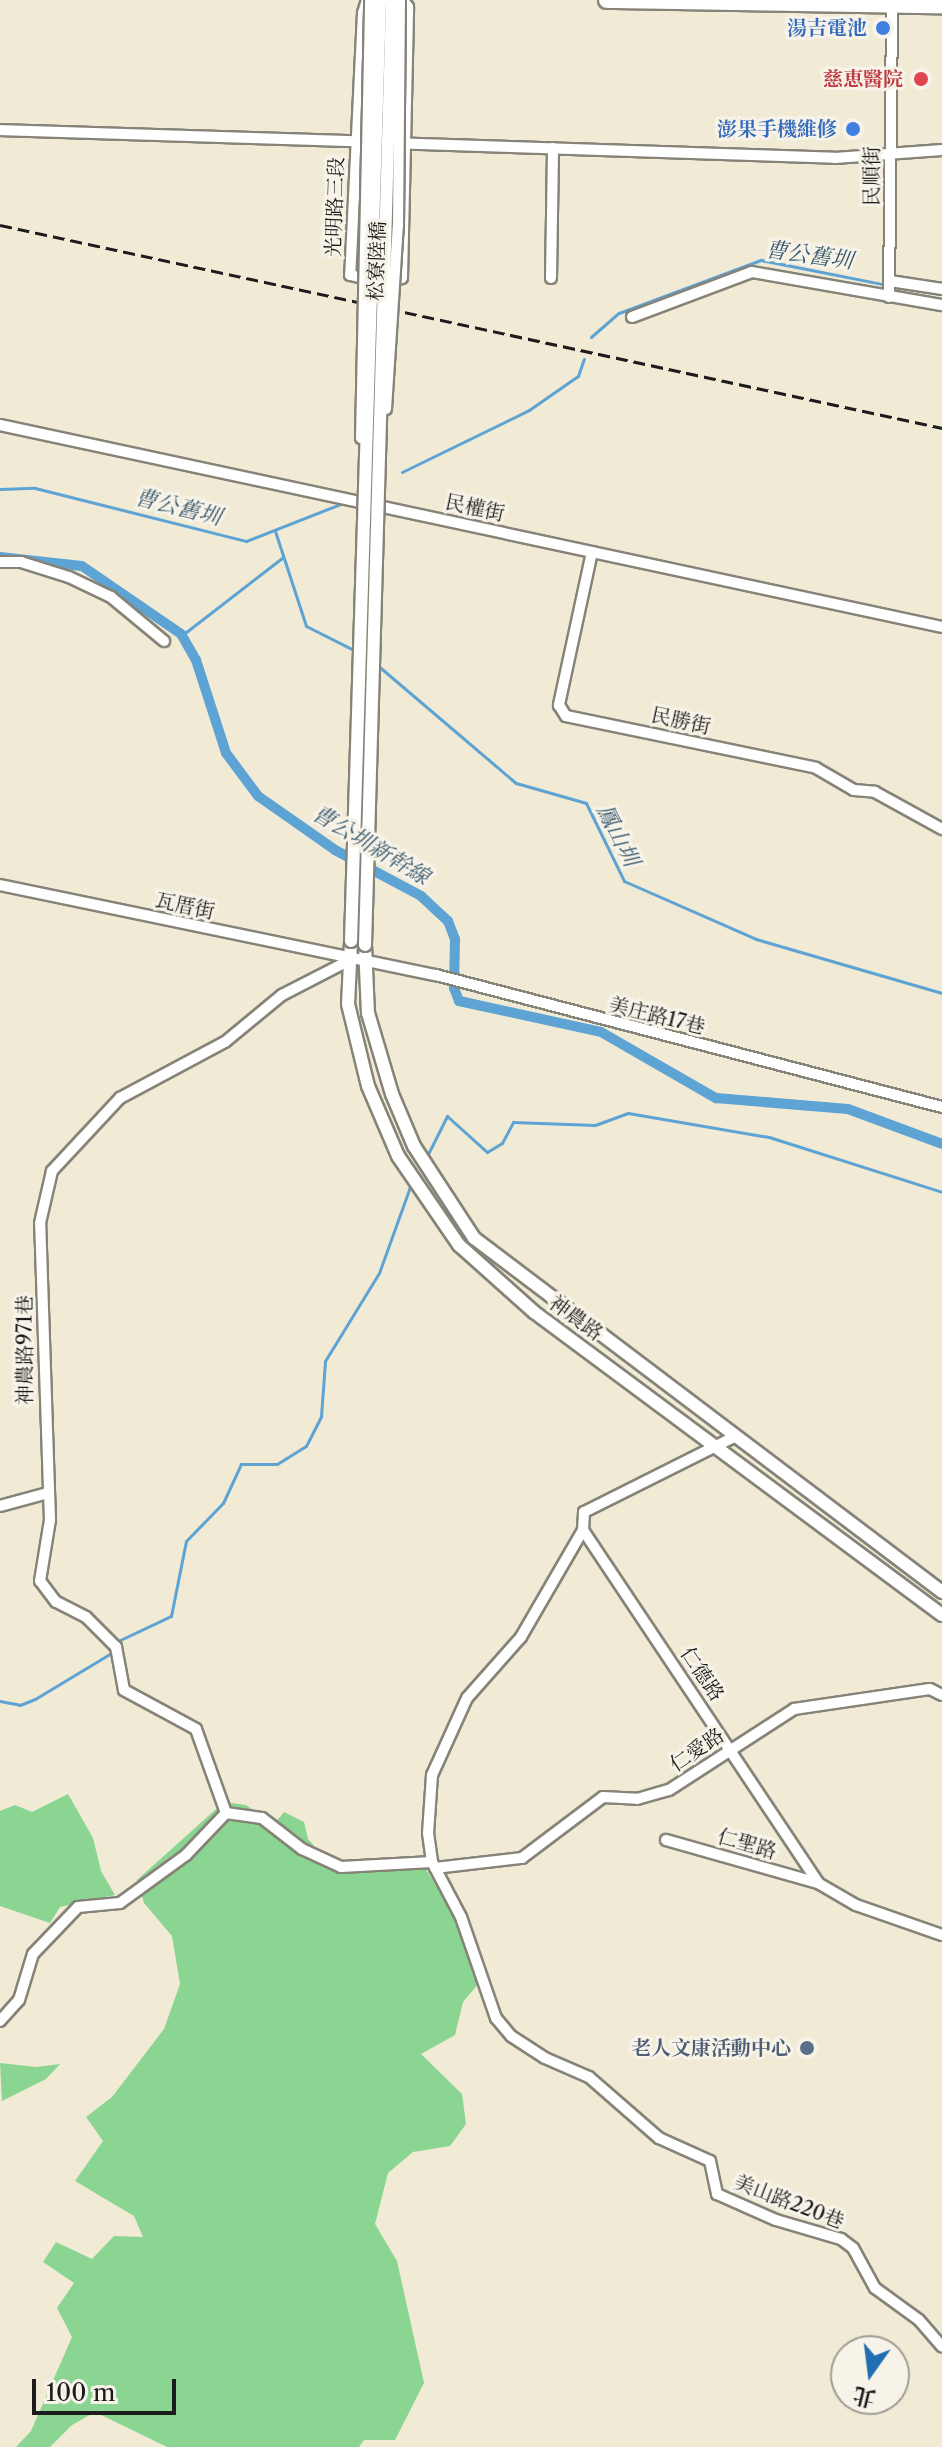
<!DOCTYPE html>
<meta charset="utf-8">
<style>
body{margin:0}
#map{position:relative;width:942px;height:2447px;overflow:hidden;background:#f1ead5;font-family:"Libre Caslon Text","Noto Serif TC",serif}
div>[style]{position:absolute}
.green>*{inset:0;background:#8ad591}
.stream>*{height:3px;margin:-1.5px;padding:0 1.5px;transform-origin:1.5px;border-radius:1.5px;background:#5da3d3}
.canal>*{height:10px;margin:-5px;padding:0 5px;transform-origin:5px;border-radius:5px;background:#5da3d3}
.roads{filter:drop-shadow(2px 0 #868378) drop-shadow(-2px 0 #868378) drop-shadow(0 2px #868378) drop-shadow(0 -2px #868378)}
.minor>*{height:10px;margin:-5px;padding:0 5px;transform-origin:5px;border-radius:5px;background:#fff}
.tertiary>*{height:12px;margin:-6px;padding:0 6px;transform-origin:6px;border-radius:6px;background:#fff}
.primary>*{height:16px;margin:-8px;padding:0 8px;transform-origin:8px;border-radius:8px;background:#fff}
.rail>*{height:3px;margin-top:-1.5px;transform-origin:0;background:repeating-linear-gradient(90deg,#1c1c1c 0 12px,transparent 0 18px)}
.bridges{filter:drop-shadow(2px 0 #868378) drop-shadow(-2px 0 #868378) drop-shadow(0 2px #868378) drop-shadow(0 -2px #868378)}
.minor-bridge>*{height:10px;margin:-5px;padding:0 5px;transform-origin:5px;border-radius:5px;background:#fff}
.tertiary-bridge>*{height:12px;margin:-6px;padding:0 6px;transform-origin:6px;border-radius:6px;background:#fff}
.dots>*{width:22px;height:22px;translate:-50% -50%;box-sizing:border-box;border:4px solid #f7f3e8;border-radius:50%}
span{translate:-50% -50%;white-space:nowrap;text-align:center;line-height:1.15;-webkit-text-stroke:6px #f7f3e8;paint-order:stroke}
.shop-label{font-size:20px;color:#366cbe;font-weight:700}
.right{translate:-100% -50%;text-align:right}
.health-label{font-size:20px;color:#be3a42;font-weight:700}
.street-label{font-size:20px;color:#1c1c1c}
.service-label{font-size:20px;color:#4e5e75;font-weight:700}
.water-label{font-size:22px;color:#39596e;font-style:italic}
.north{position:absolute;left:830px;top:2335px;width:80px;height:80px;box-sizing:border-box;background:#f7f3e8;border:2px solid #9f9d96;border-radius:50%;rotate:194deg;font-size:22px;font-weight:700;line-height:32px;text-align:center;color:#1c1c1c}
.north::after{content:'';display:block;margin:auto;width:28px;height:36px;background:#1f6fb2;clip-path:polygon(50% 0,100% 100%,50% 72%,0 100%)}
.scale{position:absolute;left:32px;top:2379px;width:144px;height:36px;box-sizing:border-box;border:4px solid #1c1c1c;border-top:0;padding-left:10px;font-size:24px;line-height:28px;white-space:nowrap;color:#1c1c1c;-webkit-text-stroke:6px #f7f3e8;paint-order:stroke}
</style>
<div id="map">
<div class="green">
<i style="clip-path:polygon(68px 1794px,93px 1838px,101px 1871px,115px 1895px,60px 1907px,50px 1923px,0 1906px,0 1811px,15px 1805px,32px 1812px)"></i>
<i style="clip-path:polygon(224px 1802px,246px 1805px,274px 1824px,284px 1812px,304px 1822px,308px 1839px,325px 1858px,350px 1864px,422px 1863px,448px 1905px,480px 1982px,463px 2002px,455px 2035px,421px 2054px,462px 2094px,466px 2124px,450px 2146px,413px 2152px,388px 2173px,375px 2224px,397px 2261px,424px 2383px,395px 2440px,364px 2440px,359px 2447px,167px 2447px,95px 2412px,72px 2425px,50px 2447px,16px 2447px,31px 2431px,72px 2337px,57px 2308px,74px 2283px,43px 2262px,56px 2242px,92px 2259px,114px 2236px,143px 2237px,134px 2216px,75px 2181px,103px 2141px,86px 2117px,112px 2097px,164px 2029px,180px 1984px,172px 1936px,144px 1903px,137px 1880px)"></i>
<i style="clip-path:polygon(0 2063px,36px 2067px,60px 2064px,46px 2079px,2px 2101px)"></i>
</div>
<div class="stream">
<i style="left:930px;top:292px;width:12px;rotate:9deg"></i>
<i style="left:591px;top:337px;width:37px;rotate:-41deg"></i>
<i style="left:619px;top:313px;width:152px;rotate:-20.5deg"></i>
<i style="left:761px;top:260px;width:128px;rotate:11.2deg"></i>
<i style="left:402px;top:472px;width:141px;rotate:-26deg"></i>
<i style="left:529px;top:410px;width:60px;rotate:-34.8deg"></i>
<i style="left:578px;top:376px;width:18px;rotate:-71deg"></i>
<i style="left:0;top:489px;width:35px;rotate:-2deg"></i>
<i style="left:35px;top:488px;width:218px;rotate:14.1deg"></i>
<i style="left:246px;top:541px;width:104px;rotate:-21.4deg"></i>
<i style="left:275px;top:531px;width:100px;rotate:71.9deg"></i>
<i style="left:306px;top:626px;width:56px;rotate:26.6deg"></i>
<i style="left:181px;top:636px;width:128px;rotate:-37.7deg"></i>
<i style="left:376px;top:664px;width:184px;rotate:40.4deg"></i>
<i style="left:516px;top:783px;width:73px;rotate:15.9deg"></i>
<i style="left:586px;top:803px;width:87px;rotate:64deg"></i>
<i style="left:624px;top:881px;width:144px;rotate:23.7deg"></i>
<i style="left:756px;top:939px;width:194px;rotate:16.2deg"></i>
<i style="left:427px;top:1156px;width:45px;rotate:-63.4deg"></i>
<i style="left:447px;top:1116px;width:54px;rotate:42deg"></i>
<i style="left:487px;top:1152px;width:17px;rotate:-31deg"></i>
<i style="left:502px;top:1143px;width:24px;rotate:-62deg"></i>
<i style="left:513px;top:1122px;width:82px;rotate:2.1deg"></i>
<i style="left:595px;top:1125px;width:35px;rotate:-20deg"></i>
<i style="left:628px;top:1113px;width:143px;rotate:9.7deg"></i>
<i style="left:769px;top:1137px;width:182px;rotate:17.6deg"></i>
<i style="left:116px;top:1642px;width:61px;rotate:-25.3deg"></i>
<i style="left:171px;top:1616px;width:76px;rotate:-78.7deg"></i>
<i style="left:186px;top:1541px;width:53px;rotate:-45.8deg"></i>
<i style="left:223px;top:1503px;width:43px;rotate:-65.2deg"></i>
<i style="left:241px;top:1464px;width:36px"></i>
<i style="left:277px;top:1464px;width:34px;rotate:-32deg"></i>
<i style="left:306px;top:1446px;width:34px;rotate:-63deg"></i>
<i style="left:321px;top:1416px;width:55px;rotate:-85.8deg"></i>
<i style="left:325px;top:1361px;width:103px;rotate:-58.5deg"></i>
<i style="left:379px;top:1273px;width:95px;rotate:-70.2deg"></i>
<i style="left:0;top:1701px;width:20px;rotate:11deg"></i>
<i style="left:20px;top:1705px;width:16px;rotate:-22deg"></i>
<i style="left:35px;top:1699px;width:91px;rotate:-31.1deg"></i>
</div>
<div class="canal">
<i style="left:0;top:557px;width:82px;rotate:6.3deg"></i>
<i style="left:82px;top:566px;width:120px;rotate:34.5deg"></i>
<i style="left:181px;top:634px;width:30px;rotate:60deg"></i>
<i style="left:196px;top:660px;width:98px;rotate:72.1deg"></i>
<i style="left:226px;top:753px;width:54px;rotate:53.3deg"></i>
<i style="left:258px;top:796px;width:94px;rotate:35deg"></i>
<i style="left:335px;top:850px;width:98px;rotate:28.1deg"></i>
<i style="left:421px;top:896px;width:37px;rotate:43deg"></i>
<i style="left:448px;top:921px;width:19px;rotate:69deg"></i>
<i style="left:455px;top:939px;width:49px;rotate:91.2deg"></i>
<i style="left:454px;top:988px;width:14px;rotate:69deg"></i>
<i style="left:459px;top:1001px;width:145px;rotate:12.3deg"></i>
<i style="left:601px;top:1032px;width:133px;rotate:29.9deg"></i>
<i style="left:716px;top:1098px;width:132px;rotate:4.8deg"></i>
<i style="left:848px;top:1109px;width:100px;rotate:20.4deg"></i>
</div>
<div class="roads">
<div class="minor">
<i style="left:367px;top:0;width:14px;rotate:107deg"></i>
<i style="left:363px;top:13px;width:262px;rotate:92.8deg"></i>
<i style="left:350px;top:275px;width:22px;rotate:13deg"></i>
<i style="left:0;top:130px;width:374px;rotate:1.8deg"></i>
<i style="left:390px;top:143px;width:445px;rotate:1.9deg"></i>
<i style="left:835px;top:158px;width:107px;rotate:-4.3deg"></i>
<i style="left:551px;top:278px;width:130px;rotate:-89.1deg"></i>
<i style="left:890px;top:281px;width:53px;rotate:8.7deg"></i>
<i style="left:386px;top:282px;width:16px;rotate:-14deg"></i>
<i style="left:402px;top:278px;width:271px;rotate:-88.7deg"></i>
<i style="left:408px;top:7px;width:9px;rotate:-126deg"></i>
<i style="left:889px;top:297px;width:297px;rotate:-89.4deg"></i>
<i style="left:632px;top:317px;width:128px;rotate:-20.6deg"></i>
<i style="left:752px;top:272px;width:193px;rotate:9.9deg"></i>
<i style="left:0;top:425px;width:963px;rotate:12.1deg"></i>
<i style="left:592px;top:552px;width:157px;rotate:102.2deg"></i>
<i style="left:559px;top:705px;width:13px;rotate:58deg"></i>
<i style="left:566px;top:716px;width:255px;rotate:11.7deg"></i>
<i style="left:816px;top:768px;width:44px;rotate:30.1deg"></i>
<i style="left:854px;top:790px;width:21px;rotate:5deg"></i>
<i style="left:875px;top:792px;width:77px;rotate:28.9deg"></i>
<i style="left:0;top:562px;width:21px"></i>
<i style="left:21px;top:562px;width:50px;rotate:17.4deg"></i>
<i style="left:69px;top:577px;width:47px;rotate:25.5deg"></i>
<i style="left:111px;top:597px;width:69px;rotate:39.7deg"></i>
<i style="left:0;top:885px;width:445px;rotate:11.7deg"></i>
<i style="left:436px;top:975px;width:523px;rotate:14.62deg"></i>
<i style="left:736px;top:1436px;width:170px;rotate:153.4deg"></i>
<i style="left:584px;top:1512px;width:18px;rotate:93deg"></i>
<i style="left:583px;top:1530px;width:424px;rotate:56.3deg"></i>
<i style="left:818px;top:1883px;width:44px;rotate:30.1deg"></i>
<i style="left:856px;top:1905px;width:91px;rotate:19.2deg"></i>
<i style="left:0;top:1506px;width:50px;rotate:-15.2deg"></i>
<i style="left:583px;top:1530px;width:124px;rotate:120.1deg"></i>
<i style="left:521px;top:1637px;width:81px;rotate:131.5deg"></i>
<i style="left:467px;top:1698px;width:85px;rotate:114.4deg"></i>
<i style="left:432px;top:1775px;width:58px;rotate:93.9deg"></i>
<i style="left:428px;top:1833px;width:29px;rotate:82deg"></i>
<i style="left:432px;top:1862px;width:62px;rotate:62.2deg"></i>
<i style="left:461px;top:1917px;width:107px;rotate:70.9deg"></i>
<i style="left:496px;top:2018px;width:23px;rotate:50deg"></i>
<i style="left:511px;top:2036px;width:40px;rotate:32.9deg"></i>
<i style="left:545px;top:2058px;width:48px;rotate:23.4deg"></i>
<i style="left:589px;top:2077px;width:93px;rotate:41.1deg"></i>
<i style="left:659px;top:2138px;width:56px;rotate:24.3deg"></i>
<i style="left:710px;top:2161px;width:34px;rotate:78deg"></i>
<i style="left:717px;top:2194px;width:64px;rotate:23.8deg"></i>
<i style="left:776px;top:2220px;width:68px;rotate:16.3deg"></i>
<i style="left:841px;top:2239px;width:15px;rotate:37deg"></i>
<i style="left:853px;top:2248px;width:46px;rotate:61.2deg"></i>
<i style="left:875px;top:2288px;width:54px;rotate:36deg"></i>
<i style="left:919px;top:2320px;width:35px;rotate:49deg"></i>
<i style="left:226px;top:1813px;width:89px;rotate:-109.7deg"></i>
<i style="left:196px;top:1729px;width:82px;rotate:-151.6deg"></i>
<i style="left:124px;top:1690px;width:44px;rotate:-100.5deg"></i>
<i style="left:116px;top:1647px;width:42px;rotate:-135deg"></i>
<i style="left:86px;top:1617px;width:34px;rotate:-153deg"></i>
<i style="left:56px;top:1602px;width:26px;rotate:-127deg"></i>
<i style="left:40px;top:1581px;width:62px;rotate:-80.7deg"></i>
<i style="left:50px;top:1520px;width:297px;rotate:-91.9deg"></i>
<i style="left:40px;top:1223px;width:53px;rotate:-77deg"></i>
<i style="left:52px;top:1171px;width:100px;rotate:-47deg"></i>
<i style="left:120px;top:1098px;width:119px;rotate:-28.1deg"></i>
<i style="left:225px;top:1042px;width:74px;rotate:-39.5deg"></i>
<i style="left:282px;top:995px;width:79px;rotate:-27.2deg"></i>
<i style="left:666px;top:1840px;width:158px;rotate:15.8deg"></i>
<i style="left:435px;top:1868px;width:88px;rotate:-6.6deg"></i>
<i style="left:522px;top:1858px;width:101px;rotate:-37deg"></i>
<i style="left:603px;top:1797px;width:34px;rotate:3deg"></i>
<i style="left:637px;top:1799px;width:33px;rotate:-16deg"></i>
<i style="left:669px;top:1790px;width:149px;rotate:-32.9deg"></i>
<i style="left:794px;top:1709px;width:137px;rotate:-8.4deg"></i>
<i style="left:930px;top:1689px;width:13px;rotate:27deg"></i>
<i style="left:0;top:2021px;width:28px;rotate:-48deg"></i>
<i style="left:19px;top:2000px;width:48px;rotate:-73.1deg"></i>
<i style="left:33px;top:1954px;width:65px;rotate:-46.2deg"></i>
<i style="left:78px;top:1907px;width:42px;rotate:-5.4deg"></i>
<i style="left:120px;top:1903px;width:82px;rotate:-36deg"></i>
<i style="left:186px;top:1855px;width:58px;rotate:-46.4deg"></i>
<i style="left:226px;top:1813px;width:36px;rotate:8deg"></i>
<i style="left:262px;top:1818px;width:51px;rotate:37.8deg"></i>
<i style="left:302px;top:1849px;width:43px;rotate:24.8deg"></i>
<i style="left:341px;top:1867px;width:91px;rotate:-3.1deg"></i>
</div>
<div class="tertiary">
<i style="left:351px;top:941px;width:63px;rotate:92.7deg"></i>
<i style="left:348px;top:1004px;width:84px;rotate:76.3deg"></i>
<i style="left:368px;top:1086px;width:76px;rotate:66.8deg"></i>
<i style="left:398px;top:1156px;width:108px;rotate:55.6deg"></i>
<i style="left:459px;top:1245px;width:101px;rotate:41.8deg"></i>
<i style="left:534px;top:1312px;width:508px;rotate:36.6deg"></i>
<i style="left:365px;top:945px;width:68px;rotate:87.5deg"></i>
<i style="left:368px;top:1013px;width:84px;rotate:73.5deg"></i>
<i style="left:392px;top:1094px;width:56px;rotate:67.1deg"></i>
<i style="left:414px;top:1146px;width:110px;rotate:56.9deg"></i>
<i style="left:474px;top:1238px;width:587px;rotate:37.1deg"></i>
</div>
<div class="primary">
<i style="left:607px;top:0;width:335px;rotate:0.9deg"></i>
</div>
</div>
<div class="rail">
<i style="left:0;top:225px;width:964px;rotate:12.16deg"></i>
</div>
<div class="bridges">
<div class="minor-bridge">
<i style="left:386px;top:409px;width:184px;rotate:-86.3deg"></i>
<i style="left:398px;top:225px;width:225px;rotate:-89.5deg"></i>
<i style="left:361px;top:438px;width:438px;rotate:-88.8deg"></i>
</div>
<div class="tertiary-bridge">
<i style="left:351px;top:941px;width:941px;rotate:-88.23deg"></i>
<i style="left:365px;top:945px;width:945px;rotate:-88.36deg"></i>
</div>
</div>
<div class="dots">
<i style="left:883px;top:28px;background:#3f7fe0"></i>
<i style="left:921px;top:79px;background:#e0444e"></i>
<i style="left:853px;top:129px;background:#3f7fe0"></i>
<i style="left:807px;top:2048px;background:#5c6f8a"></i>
</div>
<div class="shop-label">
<span class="right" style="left:867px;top:28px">湯吉電池</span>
<span class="right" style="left:837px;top:129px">澎果手機維修</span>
</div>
<div class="health-label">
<span class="right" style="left:903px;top:79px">慈恵醫院</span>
</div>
<div class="street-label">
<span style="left:872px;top:176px;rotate:-90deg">民順街</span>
<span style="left:335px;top:207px;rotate:-88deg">光明路三段</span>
<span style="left:377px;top:261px;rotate:-88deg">松寮陸橋</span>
<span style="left:475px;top:508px;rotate:12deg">民權街</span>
<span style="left:681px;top:721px;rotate:12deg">民勝街</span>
<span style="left:185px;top:906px;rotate:12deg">瓦厝街</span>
<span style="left:657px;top:1016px;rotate:14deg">美庄路17巷</span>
<span style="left:576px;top:1318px;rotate:36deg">神農路</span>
<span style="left:25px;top:1350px;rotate:-90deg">神農路971巷</span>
<span style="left:702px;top:1674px;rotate:56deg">仁德路</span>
<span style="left:697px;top:1750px;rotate:-34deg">仁愛路</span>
<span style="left:747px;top:1844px;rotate:16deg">仁聖路</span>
<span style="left:789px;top:2202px;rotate:21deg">美山路220巷</span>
</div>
<div class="service-label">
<span class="right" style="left:791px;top:2048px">老人文康活動中心</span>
</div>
<div class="water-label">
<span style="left:809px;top:255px;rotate:8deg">曹公舊圳</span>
<span style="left:178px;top:507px;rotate:14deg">曹公舊圳</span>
<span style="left:618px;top:835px;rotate:63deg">鳳山圳</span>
<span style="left:371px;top:845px;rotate:31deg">曹公圳新幹線</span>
</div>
<div class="north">北</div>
<div class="scale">100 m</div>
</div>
